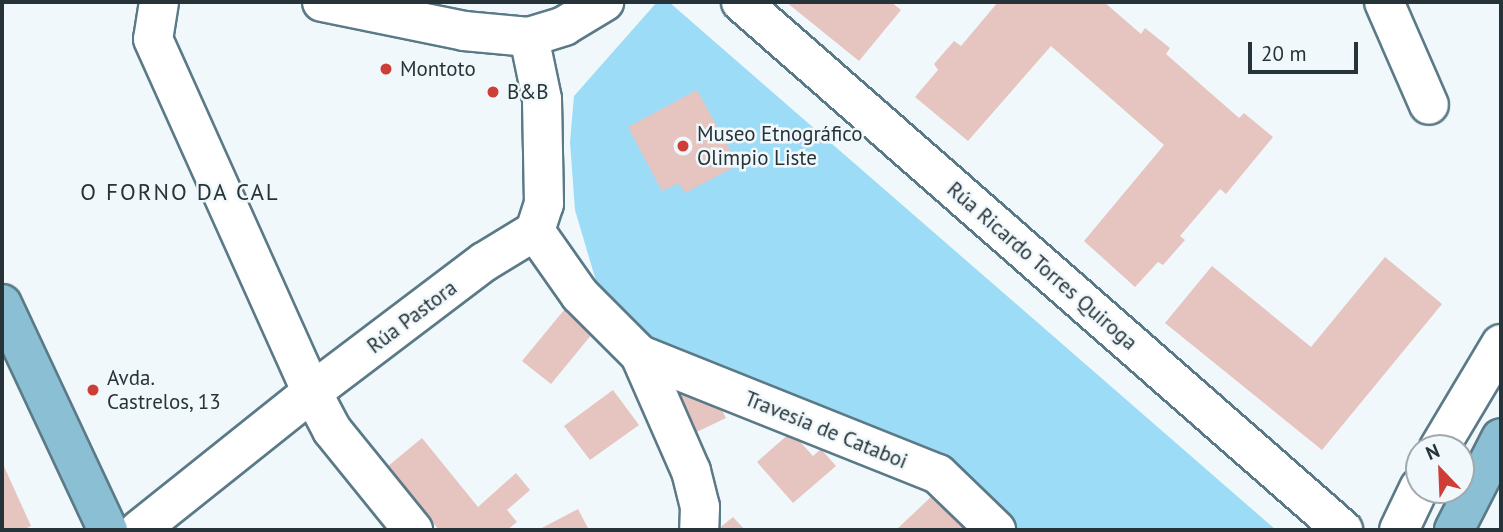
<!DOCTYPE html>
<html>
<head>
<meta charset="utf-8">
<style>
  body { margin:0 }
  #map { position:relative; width:1503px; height:532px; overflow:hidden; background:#f1f8fb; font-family:"PT Sans",sans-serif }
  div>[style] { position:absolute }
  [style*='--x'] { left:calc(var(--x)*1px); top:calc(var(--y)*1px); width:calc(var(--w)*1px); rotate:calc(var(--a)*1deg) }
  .green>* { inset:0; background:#9ddcf7 }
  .building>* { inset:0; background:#e6c4bf }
  .roads { filter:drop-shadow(2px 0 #5b7a87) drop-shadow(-2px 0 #5b7a87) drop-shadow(0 2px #5b7a87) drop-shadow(0 -2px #5b7a87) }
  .street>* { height:38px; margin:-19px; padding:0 19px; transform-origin:19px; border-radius:19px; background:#fff }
  .primary>* { height:38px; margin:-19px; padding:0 19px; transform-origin:19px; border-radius:19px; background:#8bc0d4 }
  .dots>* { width:19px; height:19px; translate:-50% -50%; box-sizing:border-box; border:4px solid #f1f8fb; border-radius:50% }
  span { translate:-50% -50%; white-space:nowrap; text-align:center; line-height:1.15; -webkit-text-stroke:5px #f1f8fb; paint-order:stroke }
  .poi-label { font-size:21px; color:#263338 }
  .left { translate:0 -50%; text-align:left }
  .street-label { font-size:21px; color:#263338 }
  .neighbourhood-label { font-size:23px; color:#263338; letter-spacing:2px }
  .frame { position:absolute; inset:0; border:4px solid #263338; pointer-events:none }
  .north { position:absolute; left:1405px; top:434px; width:70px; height:70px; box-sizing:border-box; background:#f1f8fb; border:2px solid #a0a9ad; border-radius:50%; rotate:337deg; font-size:19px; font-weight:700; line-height:28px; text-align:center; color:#263338 }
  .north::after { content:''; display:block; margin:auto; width:24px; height:32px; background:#cd3f36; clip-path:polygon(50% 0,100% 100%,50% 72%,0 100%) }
  .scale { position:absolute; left:1248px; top:42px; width:110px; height:32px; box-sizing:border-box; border:4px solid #263338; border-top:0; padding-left:9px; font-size:21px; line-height:24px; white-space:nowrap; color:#263338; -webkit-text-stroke:5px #f1f8fb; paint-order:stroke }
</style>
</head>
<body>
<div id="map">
  <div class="green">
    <i style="clip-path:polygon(657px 2px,669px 2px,1276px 530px,1001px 530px,646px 339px,608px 304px,596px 281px,575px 210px,570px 142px,574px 96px)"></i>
  </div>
  <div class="building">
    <i style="clip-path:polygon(786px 2px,891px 2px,901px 10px,859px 61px)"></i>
    <i style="clip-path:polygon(998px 2px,1104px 2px,1141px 34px,1145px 28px,1170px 48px,1166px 54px,1239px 118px,1244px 113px,1273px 137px,1226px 194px,1220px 189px,1180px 236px,1185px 240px,1163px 265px,1158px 262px,1135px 287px,1084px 241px,1164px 145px,1051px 46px,968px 141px,915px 97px,938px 70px,934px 64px,954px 41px,961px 46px)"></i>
    <i style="clip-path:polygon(697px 90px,738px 165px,685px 193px,679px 183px,662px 191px,628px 127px)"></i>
    <i style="clip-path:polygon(1385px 257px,1442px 304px,1322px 450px,1165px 323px,1212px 266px,1311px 347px)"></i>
    <i style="clip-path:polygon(569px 304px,597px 328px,551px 384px,522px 361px)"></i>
    <i style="clip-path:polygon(698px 379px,715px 396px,726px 418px,684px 438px,663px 396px)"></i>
    <i style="clip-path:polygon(613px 390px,639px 425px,590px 460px,564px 426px)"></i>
    <i style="clip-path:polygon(791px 432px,813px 456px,821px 449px,836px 466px,793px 503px,757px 462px)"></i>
    <i style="clip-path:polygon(422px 438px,478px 507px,516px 473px,530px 490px,507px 510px,517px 522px,507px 530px,439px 530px,387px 467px)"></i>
    <i style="clip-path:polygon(2px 462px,31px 526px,23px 530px,2px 530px)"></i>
    <i style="clip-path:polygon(933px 495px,967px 530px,896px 530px)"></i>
    <i style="clip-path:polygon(578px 509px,589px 530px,538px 530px)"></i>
    <i style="clip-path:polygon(733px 517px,745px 530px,717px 530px)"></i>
  </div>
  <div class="roads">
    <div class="street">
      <i style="--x:159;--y:2;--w:37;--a:99"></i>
      <i style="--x:153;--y:39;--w:387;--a:65.8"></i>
      <i style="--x:312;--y:392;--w:43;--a:62.2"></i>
      <i style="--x:332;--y:430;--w:129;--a:51"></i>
      <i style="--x:322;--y:2;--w:145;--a:11.5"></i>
      <i style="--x:464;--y:31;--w:65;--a:5.3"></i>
      <i style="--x:529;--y:37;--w:37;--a:-17"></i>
      <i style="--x:564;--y:26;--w:47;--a:-31"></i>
      <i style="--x:741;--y:2;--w:801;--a:41.25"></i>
      <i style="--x:1384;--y:2;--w:112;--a:66.4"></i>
      <i style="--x:535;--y:231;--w:78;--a:54.9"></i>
      <i style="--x:580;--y:295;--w:85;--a:45"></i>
      <i style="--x:640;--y:355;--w:127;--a:66.3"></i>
      <i style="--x:691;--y:471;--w:37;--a:76"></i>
      <i style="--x:700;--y:507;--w:23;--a:92"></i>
      <i style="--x:640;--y:355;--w:321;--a:21.8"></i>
      <i style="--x:938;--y:474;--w:81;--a:44"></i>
      <i style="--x:1439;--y:448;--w:121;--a:-59.2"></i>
      <i style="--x:139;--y:530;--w:221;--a:-38.6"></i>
      <i style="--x:312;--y:392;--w:216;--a:-37.1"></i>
      <i style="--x:484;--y:262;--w:60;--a:-31.3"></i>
      <i style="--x:535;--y:231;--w:28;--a:-72"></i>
      <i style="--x:544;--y:204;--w:105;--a:-91.1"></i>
      <i style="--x:542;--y:99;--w:63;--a:-101.8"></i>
      <i style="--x:1399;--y:530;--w:47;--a:-64.5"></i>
    </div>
    <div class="primary">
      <i style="--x:2;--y:304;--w:250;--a:64.9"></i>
      <i style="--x:1454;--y:530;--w:103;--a:-62.9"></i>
    </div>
  </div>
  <div class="dots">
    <i style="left:386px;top:69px;background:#cd3f36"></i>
    <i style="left:493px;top:92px;background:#cd3f36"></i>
    <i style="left:683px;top:146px;background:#cd3f36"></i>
    <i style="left:93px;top:390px;background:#cd3f36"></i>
  </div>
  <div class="poi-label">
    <span class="left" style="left:400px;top:69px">Montoto</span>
    <span class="left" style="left:507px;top:92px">B&amp;B</span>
    <span class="left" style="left:697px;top:146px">Museo Etnográfico<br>Olimpio Liste</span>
    <span class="left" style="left:107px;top:390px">Avda.<br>Castrelos, 13</span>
  </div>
  <div class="street-label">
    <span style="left:1042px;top:266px;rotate:41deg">Rúa Ricardo Torres Quiroga</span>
    <span style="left:412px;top:317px;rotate:-37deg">Rúa Pastora</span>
    <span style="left:826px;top:430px;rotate:22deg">Travesia de Cataboi</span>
  </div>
  <div class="neighbourhood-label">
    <span style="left:180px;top:192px">O FORNO DA CAL</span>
  </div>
  <div class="frame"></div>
  <div class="north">N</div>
  <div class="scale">20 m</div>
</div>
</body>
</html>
